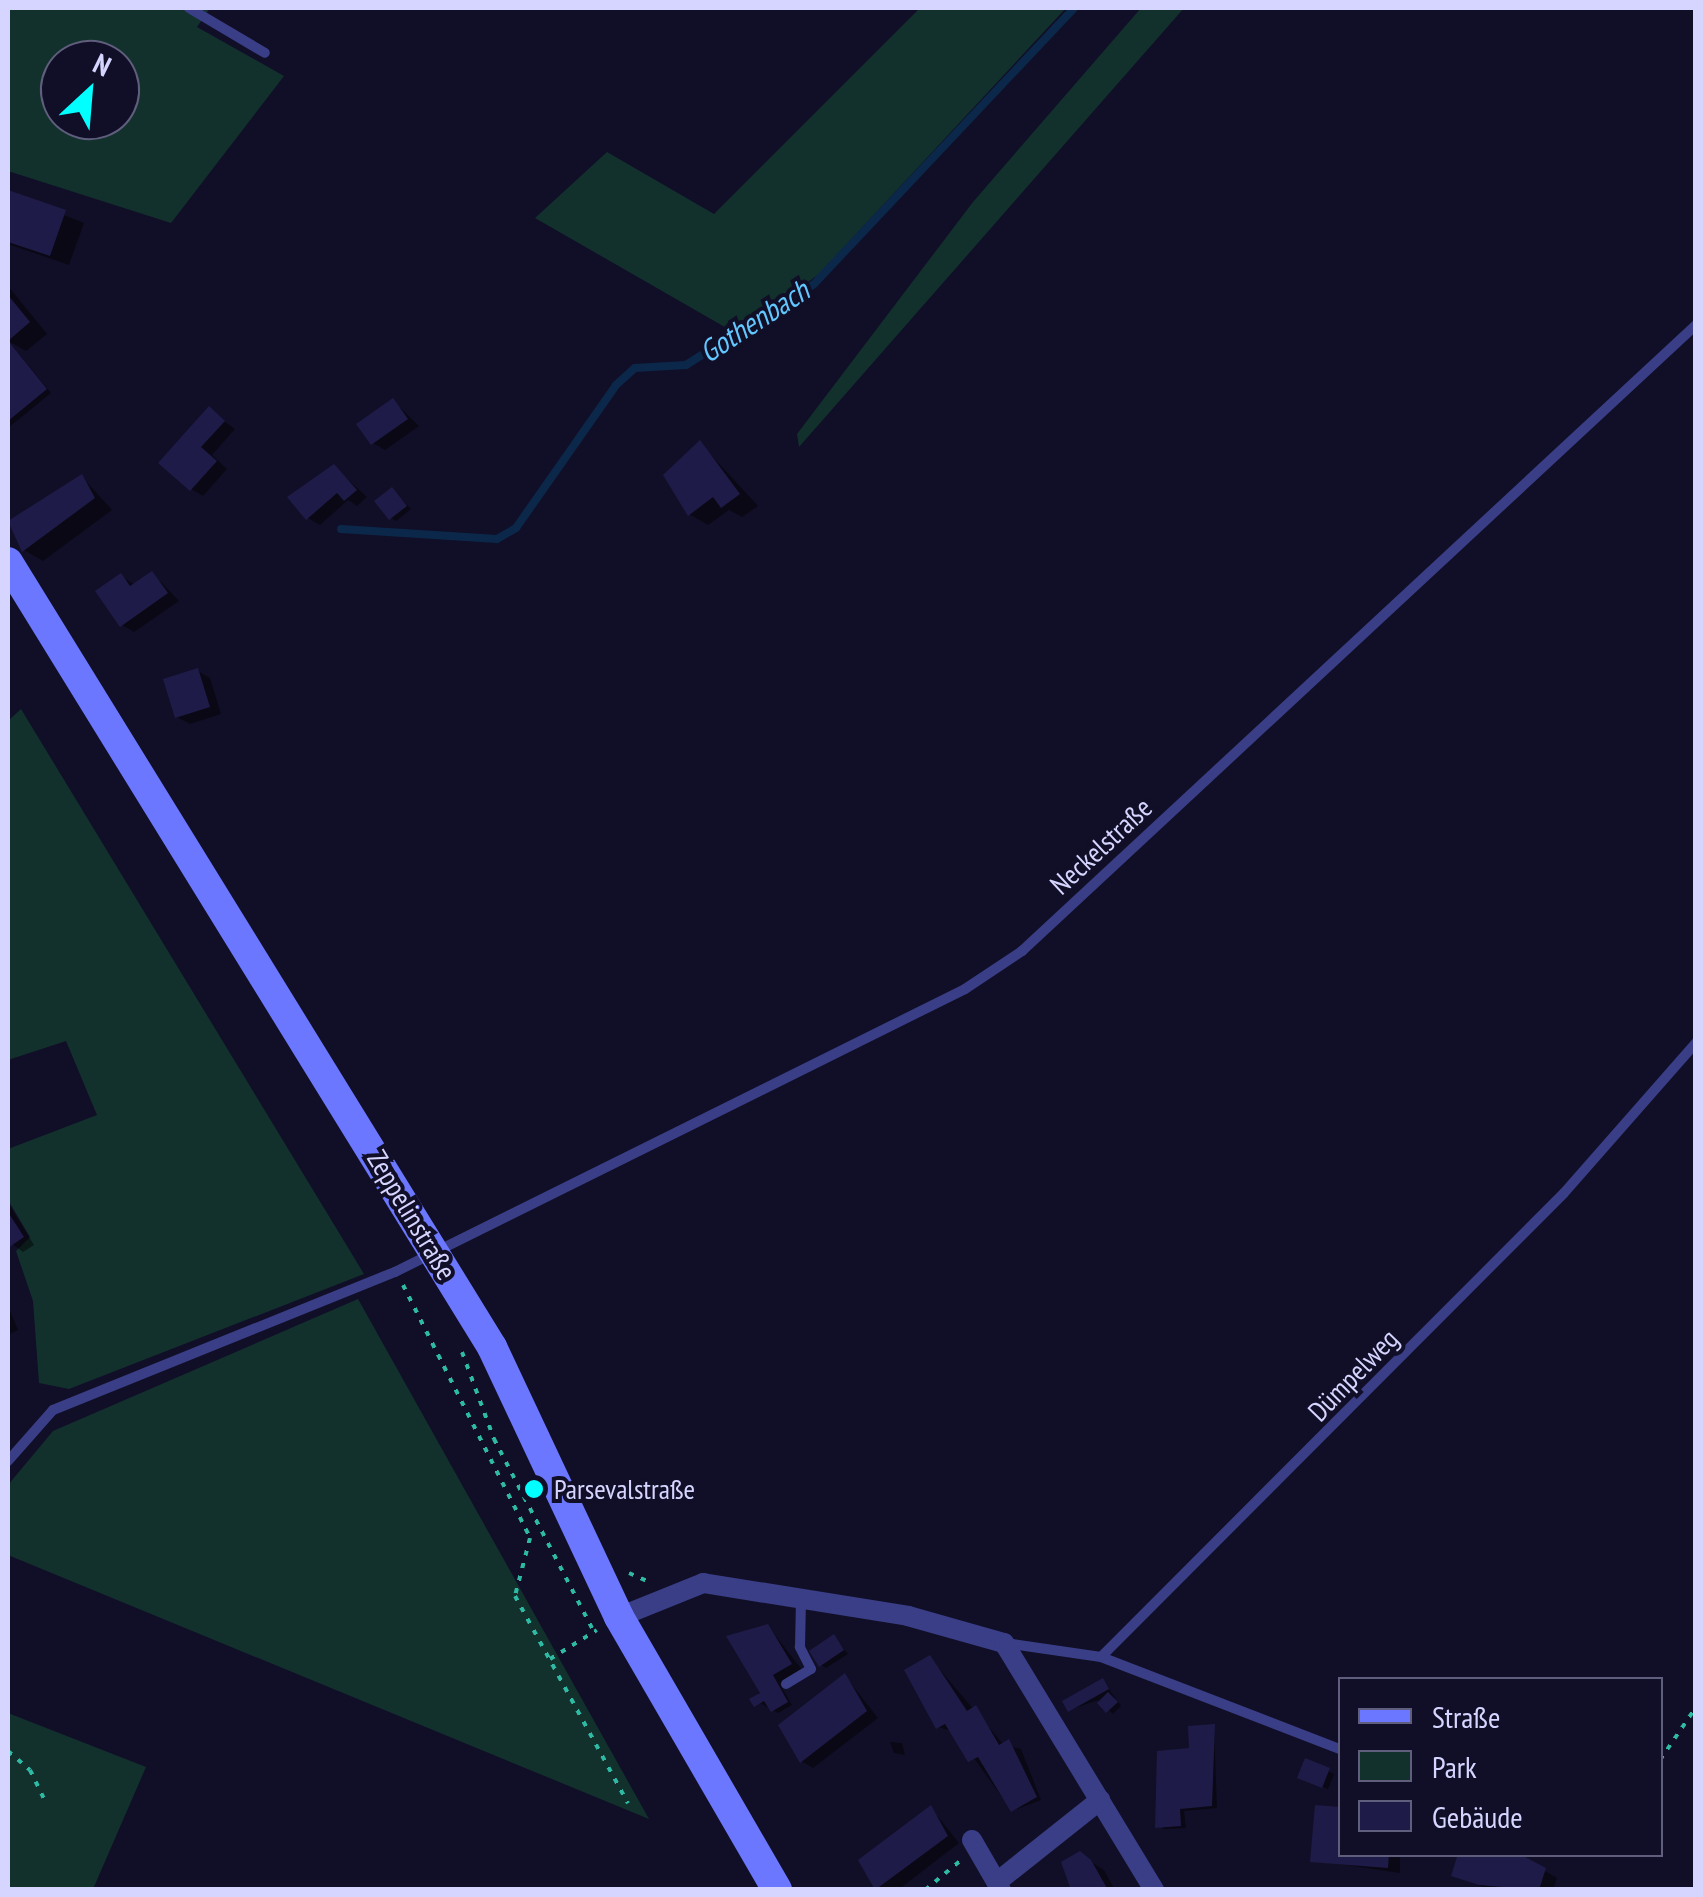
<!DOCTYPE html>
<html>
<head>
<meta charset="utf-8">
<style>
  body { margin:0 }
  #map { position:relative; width:1703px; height:1897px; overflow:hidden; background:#110f27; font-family:"PT Sans Narrow",sans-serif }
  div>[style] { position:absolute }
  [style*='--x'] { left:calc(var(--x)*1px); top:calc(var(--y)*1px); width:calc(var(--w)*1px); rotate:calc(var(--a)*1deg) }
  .green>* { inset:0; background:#12312d }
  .shadow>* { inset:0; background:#0007 }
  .stream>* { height:8px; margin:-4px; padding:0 4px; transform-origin:4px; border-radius:4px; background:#0b284a }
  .building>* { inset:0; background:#1f1b48 }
  .path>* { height:4px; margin-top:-2px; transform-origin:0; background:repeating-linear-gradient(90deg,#2ebaa4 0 5px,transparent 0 13px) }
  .lane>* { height:10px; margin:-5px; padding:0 5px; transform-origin:5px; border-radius:5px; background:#393e87 }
  .street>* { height:20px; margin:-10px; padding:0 10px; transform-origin:10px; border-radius:10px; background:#393e87 }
  .secondary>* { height:30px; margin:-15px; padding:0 15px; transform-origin:15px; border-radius:15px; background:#6c77ff }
  .dots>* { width:28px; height:28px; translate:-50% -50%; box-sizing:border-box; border:5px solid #110f27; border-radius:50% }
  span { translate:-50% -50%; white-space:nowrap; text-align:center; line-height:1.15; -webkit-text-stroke:8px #110f27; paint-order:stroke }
  .street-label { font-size:28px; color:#d6d5ff }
  .poi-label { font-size:28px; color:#d6d5ff }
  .left { translate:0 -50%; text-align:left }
  .water-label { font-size:30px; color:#63c7ff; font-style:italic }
  .frame { position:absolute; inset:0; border:10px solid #d6d5ff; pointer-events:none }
  .legend { position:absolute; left:1338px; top:1677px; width:325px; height:180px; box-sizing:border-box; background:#110f27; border:2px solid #605e7d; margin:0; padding:12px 18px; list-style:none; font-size:30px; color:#d6d5ff }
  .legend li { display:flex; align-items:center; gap:20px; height:50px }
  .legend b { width:50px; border:2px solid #605e7d }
  .north { position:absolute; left:40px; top:40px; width:100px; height:100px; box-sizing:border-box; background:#110f27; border:2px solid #605e7d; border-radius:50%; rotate:26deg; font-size:28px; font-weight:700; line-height:40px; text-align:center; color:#d6d5ff }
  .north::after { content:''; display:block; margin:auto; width:35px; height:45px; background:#01ffff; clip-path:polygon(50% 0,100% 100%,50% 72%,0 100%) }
</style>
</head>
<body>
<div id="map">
  <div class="green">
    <i style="clip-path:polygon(evenodd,8px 8px,210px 8px,197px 27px,284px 76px,171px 223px,8px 171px,8px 8px,60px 60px,120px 60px,120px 120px,60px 120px,60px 60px)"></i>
    <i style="clip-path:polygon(920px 8px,1066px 8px,819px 274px,737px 334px,535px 218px,607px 152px,714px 214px)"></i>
    <i style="clip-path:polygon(1141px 8px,1184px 8px,799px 447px,797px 434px,973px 202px)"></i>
    <i style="clip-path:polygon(21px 709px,364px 1274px,69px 1389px,39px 1383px,33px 1301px,16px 1251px,30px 1237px,8px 1200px,8px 1149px,97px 1115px,66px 1041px,8px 1060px,8px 721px)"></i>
    <i style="clip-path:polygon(358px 1299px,649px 1819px,8px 1555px,8px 1485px,53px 1431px)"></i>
    <i style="clip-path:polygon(8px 1713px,146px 1767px,93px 1889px,8px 1889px)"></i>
  </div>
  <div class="shadow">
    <i style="clip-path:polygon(8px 193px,84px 223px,69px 265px,8px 244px)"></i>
    <i style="clip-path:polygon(8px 286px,47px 334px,26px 351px,8px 341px)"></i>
    <i style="clip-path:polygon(12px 345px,51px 393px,8px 428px,8px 349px)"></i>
    <i style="clip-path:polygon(393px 401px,419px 426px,385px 450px,373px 443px)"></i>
    <i style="clip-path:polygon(209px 410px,235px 429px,212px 455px,227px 469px,203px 496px,191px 489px)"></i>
    <i style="clip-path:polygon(700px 443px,758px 506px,742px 517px,729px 510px,708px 525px,689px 514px)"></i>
    <i style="clip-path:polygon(334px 467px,367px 497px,357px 506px,348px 500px,320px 525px,308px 518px)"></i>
    <i style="clip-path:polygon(82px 477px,112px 510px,43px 561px,24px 550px,10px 522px)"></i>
    <i style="clip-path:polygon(392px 490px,411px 509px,396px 521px,391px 518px)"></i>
    <i style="clip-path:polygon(152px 573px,179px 601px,134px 632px,122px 625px,121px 576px,135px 585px)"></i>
    <i style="clip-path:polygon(198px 671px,210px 678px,221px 714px,190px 724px,177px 717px)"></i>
    <i style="clip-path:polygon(10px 1206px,34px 1245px,23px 1252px,8px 1241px)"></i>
    <i style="clip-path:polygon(8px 1306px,18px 1330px,8px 1335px)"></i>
    <i style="clip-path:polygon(768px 1626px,803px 1671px,780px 1684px,792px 1705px,778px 1713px,753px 1699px,764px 1688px,729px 1637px)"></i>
    <i style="clip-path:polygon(834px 1637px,848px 1654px,826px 1668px,821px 1665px)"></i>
    <i style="clip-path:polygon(930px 1658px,1004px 1745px,1021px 1749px,1041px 1800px,1012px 1811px,955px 1732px,938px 1727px)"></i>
    <i style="clip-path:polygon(845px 1676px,878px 1718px,813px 1768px,801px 1761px)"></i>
    <i style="clip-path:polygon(1103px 1681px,1121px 1706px,1113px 1714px,1098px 1700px,1070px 1710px)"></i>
    <i style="clip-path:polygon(1214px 1726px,1217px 1808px,1184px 1811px,1186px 1828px,1163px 1829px,1192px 1750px)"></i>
    <i style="clip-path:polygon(890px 1742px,902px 1743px,905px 1755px,894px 1753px)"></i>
    <i style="clip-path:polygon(1306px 1761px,1334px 1774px,1328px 1789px,1305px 1780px)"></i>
    <i style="clip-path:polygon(931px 1808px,959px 1843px,898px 1890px,878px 1889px,862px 1861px)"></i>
    <i style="clip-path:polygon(1317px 1808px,1340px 1810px,1340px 1854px,1400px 1854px,1400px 1873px,1312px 1860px)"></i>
    <i style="clip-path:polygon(1091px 1862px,1104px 1870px,1115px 1890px,1074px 1890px)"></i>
    <i style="clip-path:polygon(1545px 1871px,1557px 1878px,1553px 1890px,1490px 1890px,1454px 1875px)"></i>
  </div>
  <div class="stream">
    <i style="--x:341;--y:529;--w:156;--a:3.7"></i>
    <i style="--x:497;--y:539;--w:22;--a:-30"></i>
    <i style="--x:516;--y:528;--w:174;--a:-55"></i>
    <i style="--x:616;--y:385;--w:25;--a:-42"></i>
    <i style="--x:635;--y:368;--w:51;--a:-3.4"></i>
    <i style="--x:686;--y:365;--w:151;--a:-32.3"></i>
    <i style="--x:814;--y:284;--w:379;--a:-46.7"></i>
  </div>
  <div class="building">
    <i style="clip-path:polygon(8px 190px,66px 210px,50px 256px,8px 242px)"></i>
    <i style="clip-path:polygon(8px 295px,30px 322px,8px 341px)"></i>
    <i style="clip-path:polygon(10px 343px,47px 389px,8px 421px,8px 346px)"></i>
    <i style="clip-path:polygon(393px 398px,408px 419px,371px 445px,356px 424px)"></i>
    <i style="clip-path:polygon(209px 406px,225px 421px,201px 447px,217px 461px,190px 491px,158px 463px)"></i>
    <i style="clip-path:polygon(700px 440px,740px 494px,721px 508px,713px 497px,688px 516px,663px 475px)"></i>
    <i style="clip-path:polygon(334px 464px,357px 490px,344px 501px,337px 493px,306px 520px,287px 497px)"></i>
    <i style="clip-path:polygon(82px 474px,95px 498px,22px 552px,8px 521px)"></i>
    <i style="clip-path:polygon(392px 487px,407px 506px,389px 520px,374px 501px)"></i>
    <i style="clip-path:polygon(152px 571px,168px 593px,120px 627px,95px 591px,121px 573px,130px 586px)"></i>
    <i style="clip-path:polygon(198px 668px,210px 707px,175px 718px,163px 679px)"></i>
    <i style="clip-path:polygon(8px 1212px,24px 1237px,8px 1248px)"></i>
    <i style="clip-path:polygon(768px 1624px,792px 1664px,773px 1675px,788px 1702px,771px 1712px,764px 1701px,754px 1707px,749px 1699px,760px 1693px,726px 1636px)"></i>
    <i style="clip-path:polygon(834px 1634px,844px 1650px,819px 1667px,809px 1651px)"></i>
    <i style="clip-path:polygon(930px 1655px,967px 1711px,976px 1705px,999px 1745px,1009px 1739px,1037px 1797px,1011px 1812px,978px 1757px,968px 1762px,945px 1724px,936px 1729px,904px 1670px)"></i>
    <i style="clip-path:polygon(845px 1673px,867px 1711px,800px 1763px,778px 1725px)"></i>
    <i style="clip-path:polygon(1103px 1678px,1109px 1689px,1068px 1712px,1062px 1701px)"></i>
    <i style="clip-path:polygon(1108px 1692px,1118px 1702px,1106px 1713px,1097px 1703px)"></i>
    <i style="clip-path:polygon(1215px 1724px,1212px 1806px,1180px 1809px,1181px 1826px,1155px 1828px,1157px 1751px,1189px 1748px,1188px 1726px)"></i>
    <i style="clip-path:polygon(1305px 1758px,1330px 1768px,1322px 1788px,1297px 1778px)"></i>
    <i style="clip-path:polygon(931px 1805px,948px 1836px,875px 1890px,858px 1860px)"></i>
    <i style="clip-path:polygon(1315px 1805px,1340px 1807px,1340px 1854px,1389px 1854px,1388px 1868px,1310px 1862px)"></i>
    <i style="clip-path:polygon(1080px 1851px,1091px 1860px,1108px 1890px,1071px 1890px,1061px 1862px)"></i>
    <i style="clip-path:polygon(1458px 1854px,1519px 1854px,1546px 1868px,1539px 1890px,1479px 1885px,1451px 1876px)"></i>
  </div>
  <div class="path">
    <i style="--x:403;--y:1285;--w:283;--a:63.3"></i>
    <i style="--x:530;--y:1538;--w:60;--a:104.5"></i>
    <i style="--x:515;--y:1596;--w:236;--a:61.4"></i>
    <i style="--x:462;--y:1352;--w:93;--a:69.8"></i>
    <i style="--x:494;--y:1439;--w:213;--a:62.6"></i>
    <i style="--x:629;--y:1573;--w:20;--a:24"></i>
    <i style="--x:550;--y:1659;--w:55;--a:-31.7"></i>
    <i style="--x:8;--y:1751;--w:29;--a:41"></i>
    <i style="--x:30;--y:1770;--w:37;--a:64"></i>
    <i style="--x:1660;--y:1760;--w:64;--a:-55.8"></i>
    <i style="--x:925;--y:1890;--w:45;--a:-39.6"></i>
  </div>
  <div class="lane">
    <i style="--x:189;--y:8;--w:88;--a:30.6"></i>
    <i style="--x:8;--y:1461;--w:68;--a:-48.6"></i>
    <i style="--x:53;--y:1410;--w:369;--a:-22"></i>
    <i style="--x:395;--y:1272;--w:636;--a:-26.4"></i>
    <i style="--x:965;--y:989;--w:69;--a:-33.7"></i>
    <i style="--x:1022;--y:951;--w:920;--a:-42.89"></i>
    <i style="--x:1005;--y:1643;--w:97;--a:8.3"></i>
    <i style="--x:1101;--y:1657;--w:256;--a:21.1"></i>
    <i style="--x:1101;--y:1657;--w:655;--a:-45.06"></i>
    <i style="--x:1564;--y:1193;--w:200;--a:-48.7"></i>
    <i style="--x:786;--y:1684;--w:29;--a:-31"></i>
    <i style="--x:811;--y:1669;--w:25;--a:-117"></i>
    <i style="--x:800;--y:1647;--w:48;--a:-88.8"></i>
  </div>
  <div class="street">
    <i style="--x:619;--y:1617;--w:91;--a:-22"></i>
    <i style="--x:703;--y:1583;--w:208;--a:9.1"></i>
    <i style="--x:908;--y:1616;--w:100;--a:15.7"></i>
    <i style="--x:1004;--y:1643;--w:289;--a:58.7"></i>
    <i style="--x:972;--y:1840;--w:58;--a:59.9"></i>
    <i style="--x:997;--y:1882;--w:132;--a:-38.5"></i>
  </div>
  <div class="secondary">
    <i style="--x:8;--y:562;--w:922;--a:58.34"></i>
    <i style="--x:492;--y:1347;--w:298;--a:64.8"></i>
    <i style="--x:619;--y:1617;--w:315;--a:59.9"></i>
  </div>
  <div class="dots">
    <i style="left:534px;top:1489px;background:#01ffff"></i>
  </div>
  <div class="street-label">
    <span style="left:1101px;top:846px;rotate:-43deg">Neckelstraße</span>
    <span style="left:412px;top:1215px;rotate:59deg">Zeppelinstraße</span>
    <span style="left:1353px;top:1375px;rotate:-46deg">Dümpelweg</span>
  </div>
  <div class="poi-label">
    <span class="left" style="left:554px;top:1489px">Parsevalstraße</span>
  </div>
  <div class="water-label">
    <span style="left:754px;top:321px;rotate:-33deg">Gothenbach</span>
  </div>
  <div class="frame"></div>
  <ul class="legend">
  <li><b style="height:12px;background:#6c77ff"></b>Straße</li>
  <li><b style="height:28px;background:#12312d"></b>Park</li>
  <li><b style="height:28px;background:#1f1b48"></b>Gebäude</li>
  </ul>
  <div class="north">N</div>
</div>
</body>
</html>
